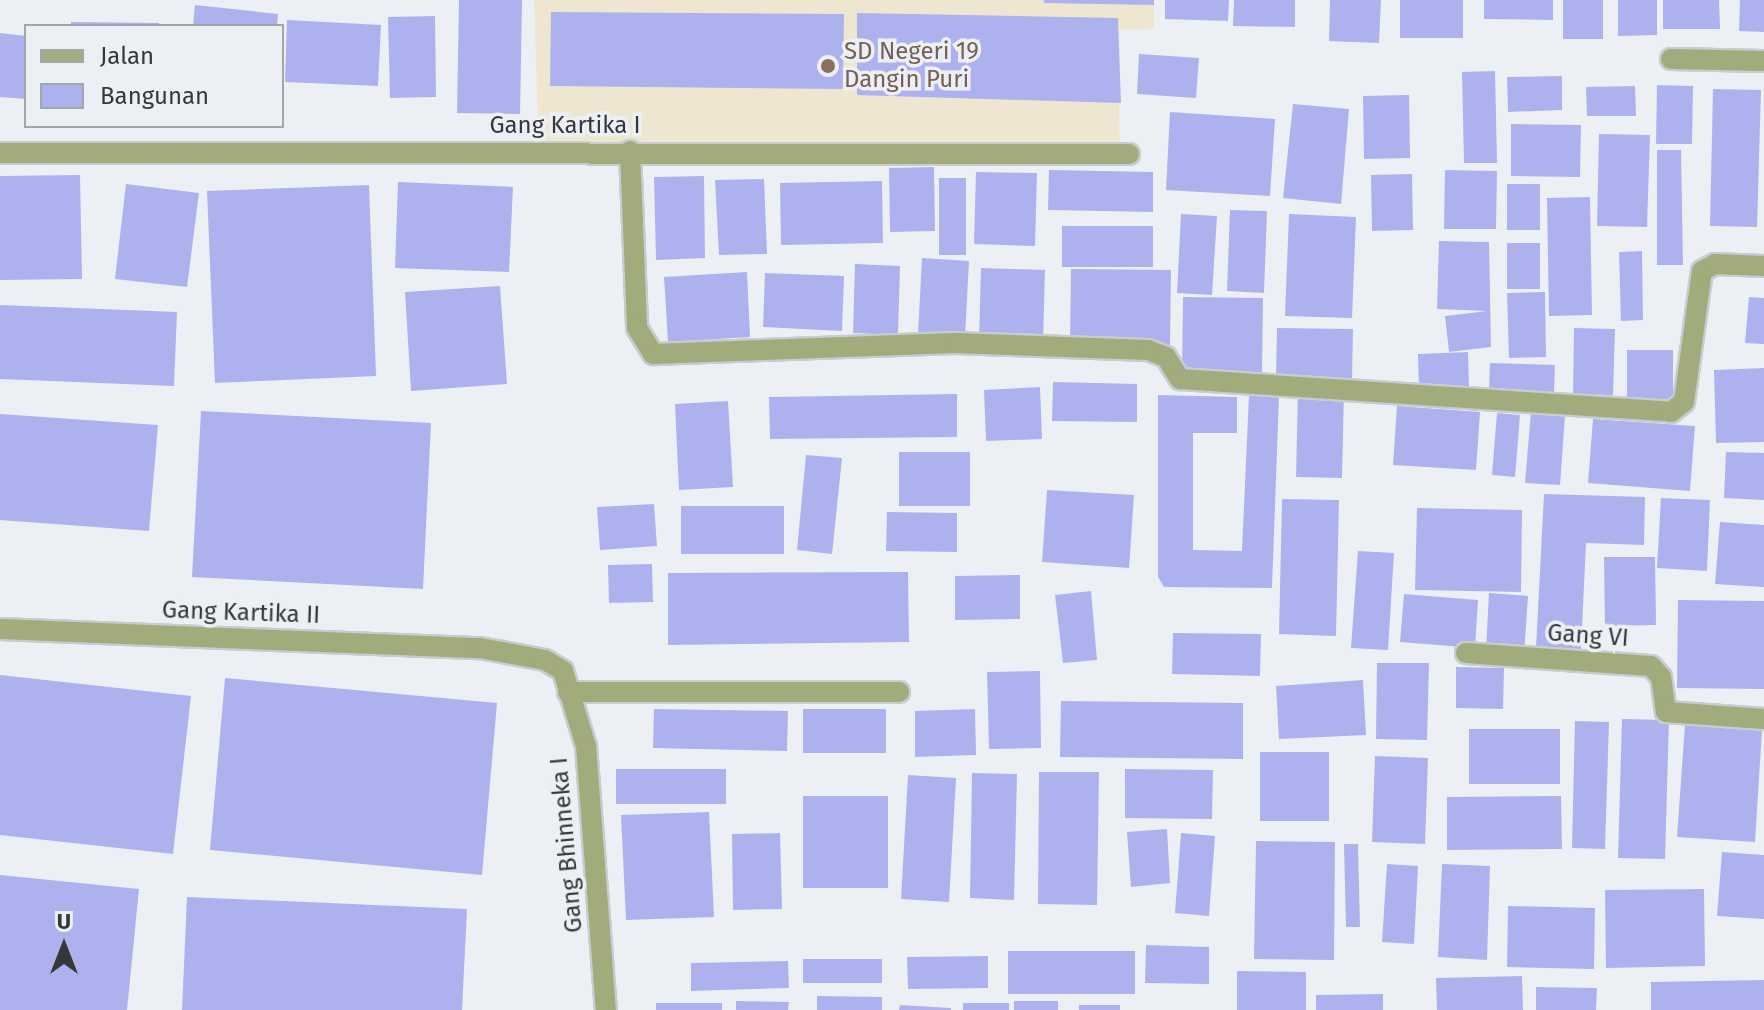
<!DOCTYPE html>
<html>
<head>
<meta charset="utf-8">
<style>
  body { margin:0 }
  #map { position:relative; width:1764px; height:1010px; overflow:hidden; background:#ecf0f5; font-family:"Fira Sans",sans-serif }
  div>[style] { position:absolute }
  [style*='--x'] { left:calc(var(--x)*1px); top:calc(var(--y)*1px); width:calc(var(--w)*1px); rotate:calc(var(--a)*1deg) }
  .education>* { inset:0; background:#eee6d0 }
  .building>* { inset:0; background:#adb2ee }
  .roads { filter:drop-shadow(2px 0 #c8cbcf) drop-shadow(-2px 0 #c8cbcf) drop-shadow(0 2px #c8cbcf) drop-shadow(0 -2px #c8cbcf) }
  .minor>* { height:20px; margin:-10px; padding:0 10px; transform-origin:10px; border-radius:10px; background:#a1ab7c }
  .dots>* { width:22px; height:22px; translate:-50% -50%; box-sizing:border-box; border:4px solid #ecf0f5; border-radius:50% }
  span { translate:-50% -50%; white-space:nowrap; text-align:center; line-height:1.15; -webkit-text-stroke:7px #ecf0f5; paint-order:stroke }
  .education-label { font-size:24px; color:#785e54 }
  .left { translate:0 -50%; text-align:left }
  .street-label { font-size:24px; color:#363739 }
  .legend { position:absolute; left:24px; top:24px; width:260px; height:104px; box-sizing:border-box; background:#ecf0f5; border:2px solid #a3a6aa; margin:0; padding:10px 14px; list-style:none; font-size:24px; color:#363739 }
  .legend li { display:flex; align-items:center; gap:16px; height:40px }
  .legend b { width:40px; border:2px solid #a3a6aa }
  .north { position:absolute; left:24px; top:906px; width:80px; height:80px; -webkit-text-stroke:6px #ecf0f5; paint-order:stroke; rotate:0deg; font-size:22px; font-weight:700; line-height:32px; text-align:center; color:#363739 }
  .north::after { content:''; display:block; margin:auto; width:28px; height:36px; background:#363739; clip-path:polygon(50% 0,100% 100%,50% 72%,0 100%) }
</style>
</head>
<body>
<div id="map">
  <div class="education">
    <i style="clip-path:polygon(534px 0,1154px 0,1154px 29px,1118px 30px,1120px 164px,539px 155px)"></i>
  </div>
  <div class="building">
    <i style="clip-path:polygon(459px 0,522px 0,520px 114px,457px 113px)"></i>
    <i style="clip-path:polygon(1044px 0,1154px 0,1154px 5px,1044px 3px)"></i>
    <i style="clip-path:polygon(1165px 0,1229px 0,1228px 21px,1165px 19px)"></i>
    <i style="clip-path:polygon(1234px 0,1295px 0,1295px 27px,1233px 26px)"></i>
    <i style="clip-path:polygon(1330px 0,1381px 0,1379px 43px,1329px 41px)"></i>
    <i style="clip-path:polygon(1400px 0,1463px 0,1463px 38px,1400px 38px)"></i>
    <i style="clip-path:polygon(1484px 0,1553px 0,1553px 20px,1484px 19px)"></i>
    <i style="clip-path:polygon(1563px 0,1603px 0,1603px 39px,1563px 39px)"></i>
    <i style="clip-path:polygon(1618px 0,1657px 0,1657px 35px,1618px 36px)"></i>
    <i style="clip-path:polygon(1663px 0,1719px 0,1720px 29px,1663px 29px)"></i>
    <i style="clip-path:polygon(1740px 0,1764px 0,1764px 32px,1739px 31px)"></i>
    <i style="clip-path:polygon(195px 5px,278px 14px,277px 26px,193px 26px)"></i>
    <i style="clip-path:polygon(551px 12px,844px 14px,843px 89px,550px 86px)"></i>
    <i style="clip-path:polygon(857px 13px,1118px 18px,1121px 103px,857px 95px)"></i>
    <i style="clip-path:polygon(435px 16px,436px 97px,390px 98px,388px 17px)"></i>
    <i style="clip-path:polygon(287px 20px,381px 25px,378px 86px,285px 82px)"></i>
    <i style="clip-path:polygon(71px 22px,159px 23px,159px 26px,71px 26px)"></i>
    <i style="clip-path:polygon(0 33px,26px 36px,26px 99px,0 97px)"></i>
    <i style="clip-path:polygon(1139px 54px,1199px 58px,1196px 98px,1137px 94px)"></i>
    <i style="clip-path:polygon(1495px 71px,1497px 163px,1464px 163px,1462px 72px)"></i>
    <i style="clip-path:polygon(1562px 76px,1562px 110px,1508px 112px,1507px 77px)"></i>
    <i style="clip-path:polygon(1657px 85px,1693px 86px,1692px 144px,1656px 144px)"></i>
    <i style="clip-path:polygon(1635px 86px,1636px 116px,1587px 116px,1586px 87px)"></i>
    <i style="clip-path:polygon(1713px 89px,1761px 90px,1757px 227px,1710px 226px)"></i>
    <i style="clip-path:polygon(1409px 95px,1410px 158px,1364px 159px,1363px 96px)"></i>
    <i style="clip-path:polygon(1293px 104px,1349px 109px,1341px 204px,1283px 198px)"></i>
    <i style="clip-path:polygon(1170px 112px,1275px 119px,1270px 196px,1166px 190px)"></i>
    <i style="clip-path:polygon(1511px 124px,1581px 125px,1580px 177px,1511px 176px)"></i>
    <i style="clip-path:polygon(1599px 134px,1650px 135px,1647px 227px,1597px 226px)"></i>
    <i style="clip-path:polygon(1657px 150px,1681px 150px,1683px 265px,1657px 265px)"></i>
    <i style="clip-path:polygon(934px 167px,935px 231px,890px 232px,889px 168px)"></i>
    <i style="clip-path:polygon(1049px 170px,1153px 172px,1153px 212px,1048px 210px)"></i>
    <i style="clip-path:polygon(1445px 170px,1497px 171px,1496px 229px,1444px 229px)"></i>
    <i style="clip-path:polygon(976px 172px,1037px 173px,1035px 246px,974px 244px)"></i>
    <i style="clip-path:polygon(1412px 174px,1413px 230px,1372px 231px,1371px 175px)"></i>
    <i style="clip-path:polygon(80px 175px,82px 279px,0 280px,0 176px)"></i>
    <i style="clip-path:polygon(704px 176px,705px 258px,656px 260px,654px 177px)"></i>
    <i style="clip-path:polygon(939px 178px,966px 178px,966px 255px,939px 255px)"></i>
    <i style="clip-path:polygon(764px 179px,767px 254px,719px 255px,715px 180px)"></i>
    <i style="clip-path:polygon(882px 181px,883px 243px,781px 245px,780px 183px)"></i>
    <i style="clip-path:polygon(398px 182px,513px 187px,509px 272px,395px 268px)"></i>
    <i style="clip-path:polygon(126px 184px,199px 193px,187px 287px,115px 279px)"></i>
    <i style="clip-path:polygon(1507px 184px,1540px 184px,1540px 230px,1507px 230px)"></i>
    <i style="clip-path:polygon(369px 185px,376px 376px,215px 383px,207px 191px)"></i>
    <i style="clip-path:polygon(1590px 197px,1592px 315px,1549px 316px,1547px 198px)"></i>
    <i style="clip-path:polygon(1230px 210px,1267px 211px,1264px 293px,1227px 291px)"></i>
    <i style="clip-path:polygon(1181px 214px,1217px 216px,1212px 295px,1177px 293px)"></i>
    <i style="clip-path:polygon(1289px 214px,1356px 217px,1352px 318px,1285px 316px)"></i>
    <i style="clip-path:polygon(1062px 226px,1153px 226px,1153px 267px,1062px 267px)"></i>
    <i style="clip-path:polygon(1439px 241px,1489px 242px,1491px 347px,1449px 352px,1445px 316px,1487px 311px,1437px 309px)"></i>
    <i style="clip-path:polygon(1507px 243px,1540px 243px,1540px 289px,1507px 289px)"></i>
    <i style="clip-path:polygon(1642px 251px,1643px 320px,1621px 321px,1619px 252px)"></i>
    <i style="clip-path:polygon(922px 258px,969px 261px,965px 337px,918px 334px)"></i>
    <i style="clip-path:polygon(855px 264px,900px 266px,898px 335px,853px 333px)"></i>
    <i style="clip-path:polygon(981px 268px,1045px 270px,1043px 342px,979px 340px)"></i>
    <i style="clip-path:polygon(1071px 269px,1171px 270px,1170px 345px,1070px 344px)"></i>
    <i style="clip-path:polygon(747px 272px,750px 337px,668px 342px,664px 277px)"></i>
    <i style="clip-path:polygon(765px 273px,844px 276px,842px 331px,763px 327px)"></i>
    <i style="clip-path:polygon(500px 286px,507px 384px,411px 391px,405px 292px)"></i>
    <i style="clip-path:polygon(1545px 292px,1546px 357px,1509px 358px,1507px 293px)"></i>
    <i style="clip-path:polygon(1183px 297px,1263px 298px,1262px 375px,1182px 375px)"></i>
    <i style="clip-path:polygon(1749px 297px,1764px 298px,1764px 344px,1745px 343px)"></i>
    <i style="clip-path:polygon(0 305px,177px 312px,174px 386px,0 379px)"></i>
    <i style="clip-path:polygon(1277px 328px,1353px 329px,1352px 379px,1276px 378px)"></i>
    <i style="clip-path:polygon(1574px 328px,1615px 329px,1613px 395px,1573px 394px)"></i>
    <i style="clip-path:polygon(1627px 350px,1673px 350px,1673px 405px,1627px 405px)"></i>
    <i style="clip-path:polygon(1468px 352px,1469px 386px,1419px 388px,1418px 354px)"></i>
    <i style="clip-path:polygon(1490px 363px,1555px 365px,1554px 393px,1489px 391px)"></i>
    <i style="clip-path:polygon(1764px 368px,1764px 442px,1716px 443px,1714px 370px)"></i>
    <i style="clip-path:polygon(1053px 382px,1137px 384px,1137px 422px,1052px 421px)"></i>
    <i style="clip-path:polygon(1040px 387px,1042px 439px,986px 441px,984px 390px)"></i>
    <i style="clip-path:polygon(1298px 391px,1344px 391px,1342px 478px,1296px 477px)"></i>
    <i style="clip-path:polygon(957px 394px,957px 437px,770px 439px,769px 397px)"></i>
    <i style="clip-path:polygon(1158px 395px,1237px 397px,1237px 433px,1193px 433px,1193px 550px,1242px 551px,1249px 395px,1279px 396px,1272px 588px,1164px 587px,1158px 577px)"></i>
    <i style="clip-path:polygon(728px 401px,733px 487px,679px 490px,675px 404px)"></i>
    <i style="clip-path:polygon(1397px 406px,1480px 412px,1476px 470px,1393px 465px)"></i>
    <i style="clip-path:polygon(201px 411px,431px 423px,423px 589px,192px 577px)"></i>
    <i style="clip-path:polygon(1531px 412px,1565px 415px,1560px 485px,1525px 483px)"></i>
    <i style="clip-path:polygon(1497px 413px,1520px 415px,1515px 477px,1492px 475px)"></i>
    <i style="clip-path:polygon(0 414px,158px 425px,149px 531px,0 520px)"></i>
    <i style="clip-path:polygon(1593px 419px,1695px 426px,1690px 491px,1588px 483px)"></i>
    <i style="clip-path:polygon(899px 452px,970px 452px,970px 506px,899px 506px)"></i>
    <i style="clip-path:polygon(1726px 452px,1764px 453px,1764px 500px,1724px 498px)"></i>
    <i style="clip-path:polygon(806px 455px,842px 458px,832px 554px,797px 550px)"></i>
    <i style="clip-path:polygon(1047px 490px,1134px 495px,1129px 568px,1042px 562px)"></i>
    <i style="clip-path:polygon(1544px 494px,1645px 497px,1644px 545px,1586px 543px,1581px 649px,1536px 648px)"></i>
    <i style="clip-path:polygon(1661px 498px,1710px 500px,1707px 571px,1657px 568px)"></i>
    <i style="clip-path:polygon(1282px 499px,1339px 500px,1336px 636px,1279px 634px)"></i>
    <i style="clip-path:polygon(654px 504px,657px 546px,600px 550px,597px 507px)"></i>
    <i style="clip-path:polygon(681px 506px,784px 506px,784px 554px,681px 554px)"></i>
    <i style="clip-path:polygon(1417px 508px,1522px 510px,1521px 592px,1415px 590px)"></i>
    <i style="clip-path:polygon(887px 512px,957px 513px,957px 552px,886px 551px)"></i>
    <i style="clip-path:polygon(1720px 522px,1764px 525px,1764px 587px,1715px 584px)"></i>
    <i style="clip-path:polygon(1358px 551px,1394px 553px,1388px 650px,1351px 648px)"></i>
    <i style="clip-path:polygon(1604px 557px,1655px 557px,1656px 625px,1605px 626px)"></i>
    <i style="clip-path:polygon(652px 564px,653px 602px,609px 603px,608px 565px)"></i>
    <i style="clip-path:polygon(908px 572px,909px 642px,668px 645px,668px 573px)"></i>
    <i style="clip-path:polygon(1020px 575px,1020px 619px,955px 620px,955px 576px)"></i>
    <i style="clip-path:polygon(1091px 591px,1097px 660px,1063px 663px,1055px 595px)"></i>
    <i style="clip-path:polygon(1489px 593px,1528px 596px,1524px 654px,1486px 651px)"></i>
    <i style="clip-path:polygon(1404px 594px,1478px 600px,1475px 648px,1400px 642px)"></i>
    <i style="clip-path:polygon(1678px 600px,1764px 601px,1764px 689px,1677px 688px)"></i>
    <i style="clip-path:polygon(1173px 633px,1261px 634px,1260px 676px,1172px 674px)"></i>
    <i style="clip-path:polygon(1377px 663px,1429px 663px,1427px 740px,1376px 739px)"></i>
    <i style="clip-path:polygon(1456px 667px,1504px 668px,1503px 709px,1456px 708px)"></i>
    <i style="clip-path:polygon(1040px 671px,1041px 748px,989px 749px,987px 672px)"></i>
    <i style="clip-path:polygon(0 675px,191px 696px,173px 854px,0 835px)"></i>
    <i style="clip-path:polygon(225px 678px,497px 703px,482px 875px,210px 850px)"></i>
    <i style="clip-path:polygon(1363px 680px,1366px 735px,1279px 739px,1276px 686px)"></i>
    <i style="clip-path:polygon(1061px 701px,1243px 703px,1243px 759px,1060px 757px)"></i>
    <i style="clip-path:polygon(654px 709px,788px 711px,787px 751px,653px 748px)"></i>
    <i style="clip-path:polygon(803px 709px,886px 709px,886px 753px,803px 753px)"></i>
    <i style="clip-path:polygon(975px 709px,976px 755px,915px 757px,915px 711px)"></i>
    <i style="clip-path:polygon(1622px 719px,1669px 720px,1665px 859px,1618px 858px)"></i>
    <i style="clip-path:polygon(1575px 721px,1609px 722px,1605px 849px,1572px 848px)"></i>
    <i style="clip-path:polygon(1685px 725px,1762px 730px,1755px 842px,1677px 837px)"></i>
    <i style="clip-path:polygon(1469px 729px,1560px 729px,1560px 784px,1469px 784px)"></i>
    <i style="clip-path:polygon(1260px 752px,1329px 752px,1329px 821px,1260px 821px)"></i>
    <i style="clip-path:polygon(1375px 756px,1428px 758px,1425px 844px,1372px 842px)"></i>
    <i style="clip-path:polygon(616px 769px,726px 769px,726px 804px,616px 804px)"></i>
    <i style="clip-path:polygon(1125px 769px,1213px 770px,1212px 819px,1125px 818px)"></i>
    <i style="clip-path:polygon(1039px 772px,1099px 772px,1097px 905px,1038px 904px)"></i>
    <i style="clip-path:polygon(972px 773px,1017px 774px,1014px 900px,970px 898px)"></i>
    <i style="clip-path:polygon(908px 775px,956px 778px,949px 902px,901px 899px)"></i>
    <i style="clip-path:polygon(803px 796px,888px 796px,888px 888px,803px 888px)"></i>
    <i style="clip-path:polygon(1561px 796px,1562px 849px,1447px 850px,1447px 797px)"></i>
    <i style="clip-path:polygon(709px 812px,714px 917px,626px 920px,621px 815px)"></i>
    <i style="clip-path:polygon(1167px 829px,1170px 883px,1131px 887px,1127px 832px)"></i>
    <i style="clip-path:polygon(780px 833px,782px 909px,733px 910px,732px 834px)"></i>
    <i style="clip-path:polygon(1181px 833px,1215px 836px,1209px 916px,1175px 913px)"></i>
    <i style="clip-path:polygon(1256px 841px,1335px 842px,1334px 960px,1254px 959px)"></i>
    <i style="clip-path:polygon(1344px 844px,1358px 844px,1360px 927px,1346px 927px)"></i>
    <i style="clip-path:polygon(1722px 852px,1764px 855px,1764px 919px,1717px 916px)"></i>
    <i style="clip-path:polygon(1387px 864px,1418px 866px,1414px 944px,1382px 942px)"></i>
    <i style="clip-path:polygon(1442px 864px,1490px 866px,1487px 960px,1438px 957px)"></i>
    <i style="clip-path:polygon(0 875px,139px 889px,127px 1010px,0 1010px)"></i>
    <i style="clip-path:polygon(1704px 889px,1705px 966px,1606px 968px,1605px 890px)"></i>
    <i style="clip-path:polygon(187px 897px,467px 909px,462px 1010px,182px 1010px)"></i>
    <i style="clip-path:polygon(1508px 906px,1595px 908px,1594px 969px,1507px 967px)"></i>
    <i style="clip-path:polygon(1146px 945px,1209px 947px,1209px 984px,1145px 983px)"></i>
    <i style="clip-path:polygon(1008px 951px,1135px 951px,1135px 994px,1008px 994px)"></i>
    <i style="clip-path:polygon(988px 956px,988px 988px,908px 989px,907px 957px)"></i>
    <i style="clip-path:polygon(803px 959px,882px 959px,882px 983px,803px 983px)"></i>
    <i style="clip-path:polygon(788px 961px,789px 988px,691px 991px,691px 963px)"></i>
    <i style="clip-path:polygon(1237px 971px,1306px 972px,1306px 1010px,1237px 1010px)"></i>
    <i style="clip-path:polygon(1522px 976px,1523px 1010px,1437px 1010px,1436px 978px)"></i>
    <i style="clip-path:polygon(1764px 980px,1764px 1010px,1651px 1010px,1651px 982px)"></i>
    <i style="clip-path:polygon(1536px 987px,1597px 988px,1596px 1010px,1536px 1010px)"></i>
    <i style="clip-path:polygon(1383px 994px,1383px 1010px,1316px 1010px,1316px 995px)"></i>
    <i style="clip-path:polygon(817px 996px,882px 997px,882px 1010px,817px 1010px)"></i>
    <i style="clip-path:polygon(736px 1001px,789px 1002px,788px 1010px,736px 1010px)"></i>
    <i style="clip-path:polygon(1014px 1001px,1058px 1001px,1058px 1010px,1014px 1010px)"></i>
    <i style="clip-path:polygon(656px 1003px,722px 1003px,722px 1010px,656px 1010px)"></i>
    <i style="clip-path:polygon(963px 1003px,1009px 1003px,1009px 1010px,963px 1010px)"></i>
    <i style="clip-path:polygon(900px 1005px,951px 1008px,951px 1010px,899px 1010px)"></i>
    <i style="clip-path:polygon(1079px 1005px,1120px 1005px,1120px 1010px,1079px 1010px)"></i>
  </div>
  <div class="roads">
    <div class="minor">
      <i style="--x:1671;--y:59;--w:93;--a:1.2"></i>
      <i style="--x:630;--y:151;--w:177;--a:87.7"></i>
      <i style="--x:637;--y:328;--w:31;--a:58"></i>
      <i style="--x:653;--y:354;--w:302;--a:-2.1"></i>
      <i style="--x:955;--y:343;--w:193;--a:2.1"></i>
      <i style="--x:1148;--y:350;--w:19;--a:21"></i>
      <i style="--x:1166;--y:357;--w:26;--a:58"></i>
      <i style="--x:1180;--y:379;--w:492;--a:3.8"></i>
      <i style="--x:1671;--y:412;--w:16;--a:-38"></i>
      <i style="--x:1684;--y:402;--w:132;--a:-82.2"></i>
      <i style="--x:1702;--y:271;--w:15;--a:-28"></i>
      <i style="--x:1715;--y:264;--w:49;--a:2.3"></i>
      <i style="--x:0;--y:153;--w:1129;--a:0.05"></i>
      <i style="--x:0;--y:629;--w:480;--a:2.3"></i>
      <i style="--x:480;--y:648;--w:66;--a:10.5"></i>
      <i style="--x:545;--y:660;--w:21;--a:31"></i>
      <i style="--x:563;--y:671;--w:78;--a:73"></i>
      <i style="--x:586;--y:746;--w:265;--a:85.7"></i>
      <i style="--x:1466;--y:653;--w:185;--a:4"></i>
      <i style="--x:1651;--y:666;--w:15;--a:48"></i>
      <i style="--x:1661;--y:677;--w:35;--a:82"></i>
      <i style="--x:1666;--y:712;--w:98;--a:4.1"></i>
      <i style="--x:568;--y:692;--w:331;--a:0"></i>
    </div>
  </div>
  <div class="dots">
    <i style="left:828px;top:66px;background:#8d6e63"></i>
  </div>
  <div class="education-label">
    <span class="left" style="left:844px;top:66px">SD Negeri 19<br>Dangin Puri</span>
  </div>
  <div class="street-label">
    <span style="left:565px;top:126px">Gang Kartika I</span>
    <span style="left:241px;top:613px;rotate:2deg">Gang Kartika II</span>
    <span style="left:1588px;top:636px;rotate:4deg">Gang VI</span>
    <span style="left:567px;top:845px;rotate:-95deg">Gang Bhinneka I</span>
  </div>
  <ul class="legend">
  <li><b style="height:10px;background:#a1ab7c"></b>Jalan</li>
  <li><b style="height:22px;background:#adb2ee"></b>Bangunan</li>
  </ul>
  <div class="north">U</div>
</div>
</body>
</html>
